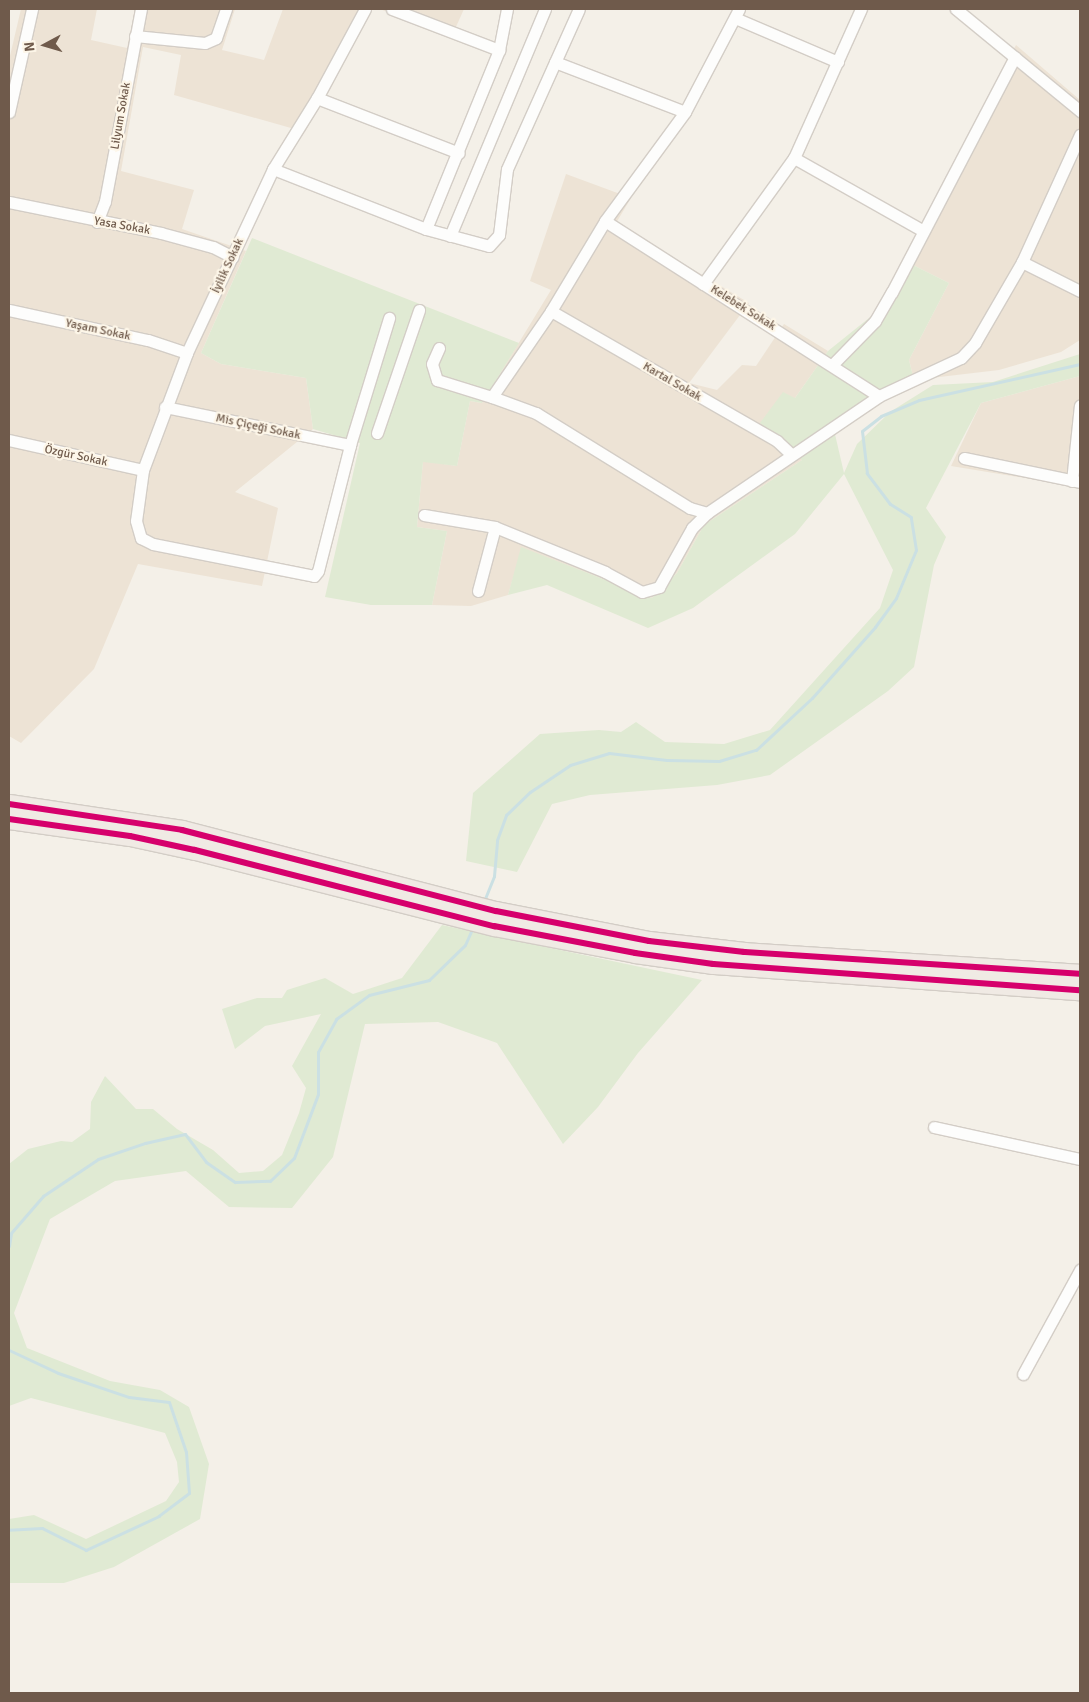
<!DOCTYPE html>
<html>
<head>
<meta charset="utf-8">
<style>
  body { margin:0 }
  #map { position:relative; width:1089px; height:1702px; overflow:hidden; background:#f4f0e8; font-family:Signika,sans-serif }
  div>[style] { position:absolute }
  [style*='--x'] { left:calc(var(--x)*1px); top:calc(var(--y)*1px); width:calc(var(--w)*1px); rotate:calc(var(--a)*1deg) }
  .residential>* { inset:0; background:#ede3d5 }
  .green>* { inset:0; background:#e0ead3 }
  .stream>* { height:3px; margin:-1.5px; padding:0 1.5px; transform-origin:1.5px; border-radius:1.5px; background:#cbe0e3 }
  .roads { filter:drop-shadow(1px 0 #d3cdc6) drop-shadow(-1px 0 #d3cdc6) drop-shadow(0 1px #d3cdc6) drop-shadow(0 -1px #d3cdc6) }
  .minor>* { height:11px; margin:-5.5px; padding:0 5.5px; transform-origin:5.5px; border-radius:5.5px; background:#fdfdfc }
  .trunk>* { height:19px; margin:-9.5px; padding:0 9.5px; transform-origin:9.5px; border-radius:9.5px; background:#f0eae4 }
  .cycleway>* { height:6px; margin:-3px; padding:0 3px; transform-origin:3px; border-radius:3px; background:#d6006c }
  span { translate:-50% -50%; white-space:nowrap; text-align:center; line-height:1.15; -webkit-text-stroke:4.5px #fdf6e8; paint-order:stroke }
  .street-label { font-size:12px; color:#6f5a4b }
  .frame { position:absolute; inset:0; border:10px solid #6f5a4b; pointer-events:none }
  .north { position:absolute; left:20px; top:20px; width:50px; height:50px; -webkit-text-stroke:4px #fdf6e8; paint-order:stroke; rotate:264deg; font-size:14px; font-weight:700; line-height:20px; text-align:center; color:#6f5a4b }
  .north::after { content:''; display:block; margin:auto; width:18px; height:22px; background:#6f5a4b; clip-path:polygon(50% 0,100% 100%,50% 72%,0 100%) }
</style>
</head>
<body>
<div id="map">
  <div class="residential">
    <i style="clip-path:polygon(21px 9px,97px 9px,91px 40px,127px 48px,135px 9px,235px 9px,222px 50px,264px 60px,283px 9px,372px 9px,305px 132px,174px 95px,181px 55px,143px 47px,121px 171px,194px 190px,182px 229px,246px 251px,201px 353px,221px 364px,306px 378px,313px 429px,235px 492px,278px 508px,262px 586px,138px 564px,94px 669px,21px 743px,9px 736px,9px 60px)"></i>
    <i style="clip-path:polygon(380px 9px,464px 9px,451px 38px)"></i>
    <i style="clip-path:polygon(1016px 45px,1080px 100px,1080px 340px,1061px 352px,999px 370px,914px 380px,909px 360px,949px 283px,903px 260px)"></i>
    <i style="clip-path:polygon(566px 174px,631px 198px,616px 223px,749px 303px,689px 383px,717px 390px,742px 365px,756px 366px,784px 324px,828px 351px,795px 398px,802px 460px,704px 525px,677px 573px,652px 598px,522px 548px,508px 595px,471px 606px,432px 605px,447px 531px,417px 527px,423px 461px,457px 466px,470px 401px,482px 403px,551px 290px,530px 281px)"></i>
    <i style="clip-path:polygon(1080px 376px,1080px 487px,951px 466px,981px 403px)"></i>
  </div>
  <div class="green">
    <i style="clip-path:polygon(252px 238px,519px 343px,482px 403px,470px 401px,457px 466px,423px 462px,417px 527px,447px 531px,432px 605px,371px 605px,325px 597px,360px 443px,313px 429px,306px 378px,221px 364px,201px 353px)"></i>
    <i style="clip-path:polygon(903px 260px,949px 283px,909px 360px,914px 380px,834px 430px,844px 473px,857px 444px,890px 412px,933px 385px,993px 382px,1080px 354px,1080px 376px,981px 403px,926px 508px,946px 537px,934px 565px,914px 667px,888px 691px,770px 775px,717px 785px,590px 795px,552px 804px,517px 872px,466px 861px,473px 793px,540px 734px,599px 730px,621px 732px,636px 722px,665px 742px,724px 744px,770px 730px,880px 608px,893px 570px,844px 474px,795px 534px,693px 608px,648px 628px,547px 585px,508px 595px,521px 547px,652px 598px,677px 573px,704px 525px,802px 460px,760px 423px,783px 392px,795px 398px,828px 351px,874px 314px)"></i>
    <i style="clip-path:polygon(442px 925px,702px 980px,638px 1053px,598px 1107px,563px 1144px,497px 1043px,438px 1022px,365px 1024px,333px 1157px,292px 1208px,229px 1207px,186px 1171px,115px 1181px,50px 1219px,14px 1313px,27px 1348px,110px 1381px,160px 1390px,189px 1407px,209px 1464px,200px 1519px,114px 1567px,64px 1583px,9px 1583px,9px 1519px,34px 1515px,86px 1539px,166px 1501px,179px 1482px,177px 1462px,165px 1433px,31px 1398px,9px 1406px,9px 1164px,28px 1149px,61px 1141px,72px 1142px,90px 1129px,91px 1102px,105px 1076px,136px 1109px,153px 1109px,177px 1129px,213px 1150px,239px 1173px,263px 1171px,282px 1155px,299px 1113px,306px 1088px,292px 1066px,321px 1014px,265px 1026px,235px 1049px,222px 1009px,257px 998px,282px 998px,287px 990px,325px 978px,353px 994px,402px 978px)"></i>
  </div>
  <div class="stream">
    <i style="--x:484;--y:901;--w:27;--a:-68"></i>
    <i style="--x:494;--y:876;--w:36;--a:-85"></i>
    <i style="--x:497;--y:840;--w:27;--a:-70"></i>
    <i style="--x:506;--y:815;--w:33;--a:-44"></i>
    <i style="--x:530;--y:792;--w:48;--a:-34"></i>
    <i style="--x:570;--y:765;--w:41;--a:-17.1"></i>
    <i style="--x:609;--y:753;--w:58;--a:6.9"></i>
    <i style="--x:667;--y:760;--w:52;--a:1.1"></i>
    <i style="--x:719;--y:761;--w:39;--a:-17"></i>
    <i style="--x:756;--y:750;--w:76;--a:-42.9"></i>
    <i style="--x:812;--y:698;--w:95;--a:-48.4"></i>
    <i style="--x:875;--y:627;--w:36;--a:-54"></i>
    <i style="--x:896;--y:598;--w:52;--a:-67.4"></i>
    <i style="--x:916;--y:550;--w:33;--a:-99"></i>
    <i style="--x:911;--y:517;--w:25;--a:-148"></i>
    <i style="--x:890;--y:504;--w:39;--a:-127"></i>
    <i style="--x:867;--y:473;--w:42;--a:-96.8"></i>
    <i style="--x:862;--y:431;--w:24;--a:-38"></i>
    <i style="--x:881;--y:416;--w:41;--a:-22.8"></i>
    <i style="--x:919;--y:400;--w:165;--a:-12.6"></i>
    <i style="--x:9;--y:1246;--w:13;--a:-81"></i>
    <i style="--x:11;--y:1233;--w:49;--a:-49.1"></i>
    <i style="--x:43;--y:1196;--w:66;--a:-33.9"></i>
    <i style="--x:98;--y:1159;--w:50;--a:-18.8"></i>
    <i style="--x:145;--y:1143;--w:41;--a:-12.7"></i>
    <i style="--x:185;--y:1134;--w:35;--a:53"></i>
    <i style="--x:206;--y:1162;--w:35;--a:35"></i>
    <i style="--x:235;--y:1182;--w:35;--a:-2"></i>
    <i style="--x:270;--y:1181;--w:33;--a:-44"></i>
    <i style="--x:294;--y:1158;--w:68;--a:-69.4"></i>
    <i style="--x:318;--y:1094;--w:42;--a:-90"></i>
    <i style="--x:318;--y:1052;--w:38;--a:-61"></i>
    <i style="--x:336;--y:1019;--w:41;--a:-36"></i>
    <i style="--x:369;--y:995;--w:62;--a:-14"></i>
    <i style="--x:429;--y:980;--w:50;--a:-44.2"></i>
    <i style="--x:465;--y:945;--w:20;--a:-66"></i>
    <i style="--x:9;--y:1350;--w:54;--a:25.1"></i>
    <i style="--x:58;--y:1373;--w:75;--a:18.7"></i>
    <i style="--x:129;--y:1397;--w:40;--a:7.1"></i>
    <i style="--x:169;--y:1402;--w:53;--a:71.2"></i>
    <i style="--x:186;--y:1452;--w:41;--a:85.8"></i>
    <i style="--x:189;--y:1493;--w:38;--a:143"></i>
    <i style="--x:159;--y:1516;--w:81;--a:155"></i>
    <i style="--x:86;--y:1550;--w:49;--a:-153.4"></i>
    <i style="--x:42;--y:1528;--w:33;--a:177"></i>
  </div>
  <div class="roads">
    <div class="minor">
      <i style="--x:365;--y:9;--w:101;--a:118.3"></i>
      <i style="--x:317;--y:98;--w:84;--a:121.8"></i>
      <i style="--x:273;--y:169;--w:203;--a:115.1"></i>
      <i style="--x:187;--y:353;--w:125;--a:110.6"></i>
      <i style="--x:143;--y:470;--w:51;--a:97.8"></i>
      <i style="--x:136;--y:521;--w:18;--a:74"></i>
      <i style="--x:141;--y:538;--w:13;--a:27"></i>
      <i style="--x:153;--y:544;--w:164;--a:11.2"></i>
      <i style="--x:314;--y:576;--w:6;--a:-51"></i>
      <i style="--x:318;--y:571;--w:130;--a:-75.7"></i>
      <i style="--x:350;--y:445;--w:133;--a:-72.9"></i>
      <i style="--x:392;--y:9;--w:115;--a:21"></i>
      <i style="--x:739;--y:9;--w:116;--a:117.7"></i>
      <i style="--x:685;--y:112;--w:135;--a:126.3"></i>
      <i style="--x:605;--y:221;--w:105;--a:121"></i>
      <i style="--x:551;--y:311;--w:104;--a:124.5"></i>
      <i style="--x:492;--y:397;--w:47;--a:20"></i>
      <i style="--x:536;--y:413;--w:181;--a:31.7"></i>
      <i style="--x:690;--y:508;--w:18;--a:16"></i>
      <i style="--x:707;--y:513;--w:208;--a:-34.2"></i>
      <i style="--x:879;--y:396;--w:90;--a:-24.9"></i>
      <i style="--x:961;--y:358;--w:21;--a:-47"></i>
      <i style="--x:975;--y:343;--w:94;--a:-59.9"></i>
      <i style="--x:1022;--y:262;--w:140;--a:-65.5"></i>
      <i style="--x:956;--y:9;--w:161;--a:39.4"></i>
      <i style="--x:735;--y:18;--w:112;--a:23.1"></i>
      <i style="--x:135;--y:36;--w:70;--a:5.7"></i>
      <i style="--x:205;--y:43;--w:12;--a:-24"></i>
      <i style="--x:216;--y:38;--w:31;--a:-71"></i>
      <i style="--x:555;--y:62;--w:139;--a:21"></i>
      <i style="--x:317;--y:98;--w:152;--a:21.2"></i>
      <i style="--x:9;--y:112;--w:106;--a:-77.4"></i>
      <i style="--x:794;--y:158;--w:147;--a:29.4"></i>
      <i style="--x:273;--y:169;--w:164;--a:21.4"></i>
      <i style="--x:426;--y:229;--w:65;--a:15.1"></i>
      <i style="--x:489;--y:246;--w:15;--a:-48"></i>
      <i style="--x:499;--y:235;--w:66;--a:-83.1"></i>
      <i style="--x:507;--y:169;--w:175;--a:-65.8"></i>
      <i style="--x:9;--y:202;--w:155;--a:11.5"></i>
      <i style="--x:161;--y:233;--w:54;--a:15.1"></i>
      <i style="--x:213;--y:247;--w:22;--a:27"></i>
      <i style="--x:605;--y:221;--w:325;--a:32.6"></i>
      <i style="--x:97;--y:222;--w:22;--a:-69"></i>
      <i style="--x:105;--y:201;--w:195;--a:-79.4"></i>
      <i style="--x:426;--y:229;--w:193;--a:-67.8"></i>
      <i style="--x:499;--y:50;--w:42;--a:-79"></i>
      <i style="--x:450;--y:236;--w:246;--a:-67.3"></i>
      <i style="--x:1022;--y:262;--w:65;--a:26.6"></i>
      <i style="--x:703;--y:284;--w:155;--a:-54.2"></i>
      <i style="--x:794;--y:158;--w:163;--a:-65.8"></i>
      <i style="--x:9;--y:310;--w:142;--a:12.2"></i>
      <i style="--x:148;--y:340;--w:41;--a:18.4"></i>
      <i style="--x:551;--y:311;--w:261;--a:29.9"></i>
      <i style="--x:777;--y:441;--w:19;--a:43"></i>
      <i style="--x:439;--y:348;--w:17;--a:114"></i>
      <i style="--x:432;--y:364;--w:17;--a:73"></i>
      <i style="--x:437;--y:380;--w:58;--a:17.2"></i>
      <i style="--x:833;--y:364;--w:60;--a:-45.7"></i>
      <i style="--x:875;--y:321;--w:34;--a:-60"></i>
      <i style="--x:892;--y:292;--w:265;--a:-62.4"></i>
      <i style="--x:165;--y:407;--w:189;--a:11.6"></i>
      <i style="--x:377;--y:433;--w:130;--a:-71.1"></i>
      <i style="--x:9;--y:440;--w:137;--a:12.6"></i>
      <i style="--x:964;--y:458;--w:118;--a:11.7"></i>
      <i style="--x:1072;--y:481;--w:76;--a:-84"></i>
      <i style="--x:424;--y:515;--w:72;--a:9.6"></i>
      <i style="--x:495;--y:527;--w:119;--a:22.2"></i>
      <i style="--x:605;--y:572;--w:42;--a:28.4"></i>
      <i style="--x:642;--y:592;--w:18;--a:-16"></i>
      <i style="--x:659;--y:587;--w:68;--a:-60.8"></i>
      <i style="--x:692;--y:528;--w:21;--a:-45"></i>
      <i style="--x:478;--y:591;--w:66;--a:-75.1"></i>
      <i style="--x:934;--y:1127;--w:149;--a:12.4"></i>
      <i style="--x:1023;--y:1374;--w:119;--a:-61.3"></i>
    </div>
    <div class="trunk">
      <i style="--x:9;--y:804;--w:175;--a:8.5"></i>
      <i style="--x:182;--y:830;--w:324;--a:14.5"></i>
      <i style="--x:496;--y:911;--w:156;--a:11.1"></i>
      <i style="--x:649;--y:941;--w:96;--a:6.6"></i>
      <i style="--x:744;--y:952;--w:337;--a:3.7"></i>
      <i style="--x:9;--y:819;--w:122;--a:8"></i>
      <i style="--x:130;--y:836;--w:66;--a:12.2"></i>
      <i style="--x:195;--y:850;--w:309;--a:14.3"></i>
      <i style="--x:494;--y:926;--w:144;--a:10.8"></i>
      <i style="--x:635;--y:953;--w:79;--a:8"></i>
      <i style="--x:713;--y:964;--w:368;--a:4.1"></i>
    </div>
  </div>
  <div class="cycleway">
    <i style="--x:9;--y:804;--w:175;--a:8.5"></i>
    <i style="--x:182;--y:830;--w:324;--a:14.5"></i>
    <i style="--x:496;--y:911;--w:156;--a:11.1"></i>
    <i style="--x:649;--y:941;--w:96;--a:6.6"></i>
    <i style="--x:744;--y:952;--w:337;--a:3.7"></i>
    <i style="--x:9;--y:819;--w:122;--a:8"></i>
    <i style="--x:130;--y:836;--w:66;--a:12.2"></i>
    <i style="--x:195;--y:850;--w:309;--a:14.3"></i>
    <i style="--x:494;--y:926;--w:144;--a:10.8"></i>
    <i style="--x:635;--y:953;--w:79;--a:8"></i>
    <i style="--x:713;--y:964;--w:368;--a:4.1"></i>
  </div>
  <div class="street-label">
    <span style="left:121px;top:116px;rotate:-80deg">Lilyum Sokak</span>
    <span style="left:122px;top:226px;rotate:10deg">Yasa Sokak</span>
    <span style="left:228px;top:266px;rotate:-65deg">İyilik Sokak</span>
    <span style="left:743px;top:308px;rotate:32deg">Kelebek Sokak</span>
    <span style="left:98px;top:330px;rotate:12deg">Yaşam Sokak</span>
    <span style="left:672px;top:382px;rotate:30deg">Kartal Sokak</span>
    <span style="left:258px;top:427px;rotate:12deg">Mis Çiçeği Sokak</span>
    <span style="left:76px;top:456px;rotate:12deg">Özgür Sokak</span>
  </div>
  <div class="frame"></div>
  <div class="north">N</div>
</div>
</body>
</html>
